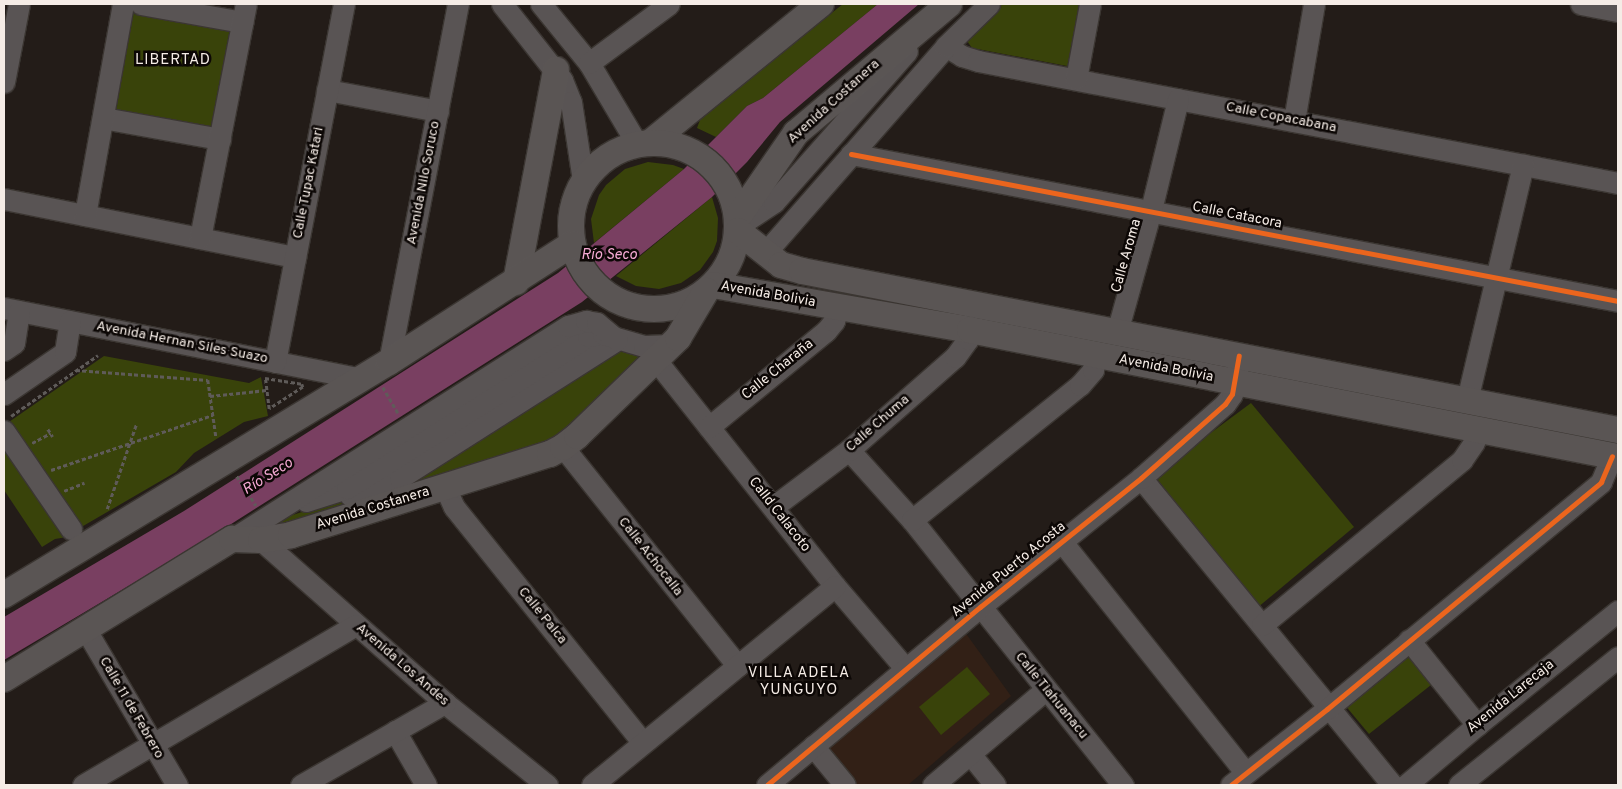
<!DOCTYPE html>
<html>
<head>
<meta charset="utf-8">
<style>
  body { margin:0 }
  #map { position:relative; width:1622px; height:789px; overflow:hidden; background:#231c18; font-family:Overpass,sans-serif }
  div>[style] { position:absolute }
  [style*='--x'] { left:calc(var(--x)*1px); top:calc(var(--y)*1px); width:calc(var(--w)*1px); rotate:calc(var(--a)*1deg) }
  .built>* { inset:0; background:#322016 }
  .green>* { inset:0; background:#39430a }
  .water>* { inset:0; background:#793f61 }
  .path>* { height:2.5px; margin-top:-1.25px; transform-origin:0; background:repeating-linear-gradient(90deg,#5f5b59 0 4px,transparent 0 6.5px) }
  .roads { filter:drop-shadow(1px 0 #3b3632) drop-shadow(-1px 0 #3b3632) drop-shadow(0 1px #3b3632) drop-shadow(0 -1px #3b3632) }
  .minor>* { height:21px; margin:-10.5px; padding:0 10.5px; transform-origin:10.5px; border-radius:10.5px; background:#595454 }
  .major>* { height:26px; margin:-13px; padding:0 13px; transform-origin:13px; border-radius:13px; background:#5a5554 }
  .major>.ring { margin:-13px; padding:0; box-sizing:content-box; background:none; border:26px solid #5a5554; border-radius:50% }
  .cycleway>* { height:5px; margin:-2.5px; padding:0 2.5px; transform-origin:2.5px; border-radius:2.5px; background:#eb651d }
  span { translate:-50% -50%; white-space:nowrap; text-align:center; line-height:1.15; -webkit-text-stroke:5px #0c0705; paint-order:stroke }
  .street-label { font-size:14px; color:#f5ece6 }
  .neighbourhood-label { font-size:15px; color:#f5ece6; letter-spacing:1px }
  .water-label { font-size:15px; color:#f5a9d3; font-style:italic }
  .frame { position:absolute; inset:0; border:5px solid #f5ece6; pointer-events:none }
</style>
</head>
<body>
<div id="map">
  <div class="built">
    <i style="clip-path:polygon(961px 635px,967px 635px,1011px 696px,908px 785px,834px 785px,813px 759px)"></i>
  </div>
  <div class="green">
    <i style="clip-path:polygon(843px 4px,878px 4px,763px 98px,747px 106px,716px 137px,697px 128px,701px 117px)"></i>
    <i style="clip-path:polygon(1000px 4px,1082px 4px,1071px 64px,1067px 66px,972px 48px,967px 41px,966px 35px)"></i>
    <i style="clip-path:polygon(128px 6px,234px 26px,214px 133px,108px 113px)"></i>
    <i style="clip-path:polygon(648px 162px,673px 165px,684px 169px,594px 243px,591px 219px,599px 195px,606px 185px,625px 169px)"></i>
    <i style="clip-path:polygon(712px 197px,718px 218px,717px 241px,713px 252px,700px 270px,681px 283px,659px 289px,636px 286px,616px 276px)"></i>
    <i style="clip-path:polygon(616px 349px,640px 355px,641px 358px,554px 441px,284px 529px,278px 524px,280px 519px,396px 482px)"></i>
    <i style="clip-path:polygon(104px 356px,249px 383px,261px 377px,268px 416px,244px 422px,194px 453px,176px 472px,78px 529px,6px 424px)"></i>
    <i style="clip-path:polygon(1251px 403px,1354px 527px,1257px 608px,1154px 475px)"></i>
    <i style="clip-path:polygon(4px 445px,67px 537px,55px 539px,42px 547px,4px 490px)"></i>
    <i style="clip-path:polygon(1406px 654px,1431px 685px,1369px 734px,1344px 704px)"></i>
    <i style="clip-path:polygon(967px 667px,990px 694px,941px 735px,919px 707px)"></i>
  </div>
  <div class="water">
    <i style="clip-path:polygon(878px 4px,919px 4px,780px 122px,747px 162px,712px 197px,582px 302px,206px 540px,4px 660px,4px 617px,184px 511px,558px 273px,684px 169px,747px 106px,763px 98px)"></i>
  </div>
  <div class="path">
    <i style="--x:76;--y:370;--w:132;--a:4.3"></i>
    <i style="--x:208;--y:380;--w:57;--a:81.9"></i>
    <i style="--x:265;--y:378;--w:37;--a:9"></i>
    <i style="--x:302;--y:384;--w:3;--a:72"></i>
    <i style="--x:303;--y:387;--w:40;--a:147.1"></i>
    <i style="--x:269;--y:409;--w:31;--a:-97"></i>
    <i style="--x:383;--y:387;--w:30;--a:60"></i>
    <i style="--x:210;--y:396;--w:57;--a:-6"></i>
    <i style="--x:11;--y:416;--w:106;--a:-35"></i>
    <i style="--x:48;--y:429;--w:9;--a:58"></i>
    <i style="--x:32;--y:443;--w:21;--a:-28"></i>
    <i style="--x:51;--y:470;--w:171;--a:-18.8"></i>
    <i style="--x:237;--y:476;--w:35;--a:57"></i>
    <i style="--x:64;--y:491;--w:22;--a:-22"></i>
    <i style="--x:107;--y:509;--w:89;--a:-71"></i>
  </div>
  <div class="roads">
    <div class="minor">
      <i style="--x:141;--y:4;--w:103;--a:10.1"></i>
      <i style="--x:502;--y:4;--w:97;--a:51.7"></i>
      <i style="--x:562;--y:80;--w:24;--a:68"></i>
      <i style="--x:571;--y:102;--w:79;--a:81.3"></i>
      <i style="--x:541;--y:4;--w:76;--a:50.9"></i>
      <i style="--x:589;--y:63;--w:94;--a:59.3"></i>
      <i style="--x:1581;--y:4;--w:38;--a:11"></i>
      <i style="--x:946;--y:46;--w:19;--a:32"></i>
      <i style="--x:962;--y:56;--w:17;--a:17"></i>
      <i style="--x:978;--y:61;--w:652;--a:10.79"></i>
      <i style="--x:589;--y:63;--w:99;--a:-36.4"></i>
      <i style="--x:1076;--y:79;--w:76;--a:-79.4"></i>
      <i style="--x:4;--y:82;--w:79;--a:-79.1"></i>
      <i style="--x:327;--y:90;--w:113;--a:10.7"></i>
      <i style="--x:103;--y:118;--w:119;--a:10.2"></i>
      <i style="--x:1294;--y:121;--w:119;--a:-80.3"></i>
      <i style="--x:851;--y:154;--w:781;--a:10.85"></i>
      <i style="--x:4;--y:199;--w:297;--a:11.3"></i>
      <i style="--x:85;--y:215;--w:214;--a:-79.8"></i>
      <i style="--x:738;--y:226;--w:43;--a:-33.7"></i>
      <i style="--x:774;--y:202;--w:201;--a:-48.6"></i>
      <i style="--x:200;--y:238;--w:238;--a:-78.9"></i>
      <i style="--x:765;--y:253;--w:275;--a:-48.8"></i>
      <i style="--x:946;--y:46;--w:60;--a:-44.3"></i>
      <i style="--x:4;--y:308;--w:364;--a:11.2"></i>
      <i style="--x:1117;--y:332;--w:127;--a:-74.4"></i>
      <i style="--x:1151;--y:210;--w:114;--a:-76.3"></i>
      <i style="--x:4;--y:350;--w:12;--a:-35"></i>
      <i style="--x:14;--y:343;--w:32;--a:-81"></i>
      <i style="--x:655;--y:359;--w:290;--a:51.6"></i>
      <i style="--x:835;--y:586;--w:109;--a:49.5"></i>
      <i style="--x:275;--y:362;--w:365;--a:-79.1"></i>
      <i style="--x:389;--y:362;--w:365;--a:-79.1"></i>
      <i style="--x:4;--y:394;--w:74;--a:-34.5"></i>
      <i style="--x:65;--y:352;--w:31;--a:-81"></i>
      <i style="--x:1467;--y:400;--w:242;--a:-76.6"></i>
      <i style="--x:709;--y:427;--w:151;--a:-39.4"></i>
      <i style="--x:826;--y:331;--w:13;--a:-51"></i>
      <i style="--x:834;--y:321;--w:15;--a:-74"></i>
      <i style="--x:4;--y:431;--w:119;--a:55.6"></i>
      <i style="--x:563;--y:447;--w:280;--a:51.4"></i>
      <i style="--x:849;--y:450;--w:94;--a:48"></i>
      <i style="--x:912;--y:520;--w:339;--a:51.5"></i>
      <i style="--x:1141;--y:478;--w:397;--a:50.7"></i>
      <i style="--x:445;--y:487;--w:22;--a:66"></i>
      <i style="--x:454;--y:507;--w:302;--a:51.3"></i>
      <i style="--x:350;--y:495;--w:53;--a:-18.8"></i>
      <i style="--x:400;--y:478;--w:257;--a:-32.5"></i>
      <i style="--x:306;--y:501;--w:43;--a:-17.6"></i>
      <i style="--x:347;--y:488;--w:285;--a:-32.2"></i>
      <i style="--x:588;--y:336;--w:15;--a:-8"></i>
      <i style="--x:603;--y:334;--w:43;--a:16.3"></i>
      <i style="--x:644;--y:346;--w:26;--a:-2"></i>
      <i style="--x:773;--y:507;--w:95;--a:-36.9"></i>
      <i style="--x:849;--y:450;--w:141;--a:-41.3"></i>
      <i style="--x:955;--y:357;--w:22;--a:-54"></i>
      <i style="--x:968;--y:339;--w:9;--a:-77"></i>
      <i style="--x:912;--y:520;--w:216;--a:-38.8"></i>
      <i style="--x:1080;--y:385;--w:20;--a:-49"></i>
      <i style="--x:1093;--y:370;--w:15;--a:-79"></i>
      <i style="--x:232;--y:539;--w:398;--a:-32.4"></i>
      <i style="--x:568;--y:326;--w:19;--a:-16"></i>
      <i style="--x:586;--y:321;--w:11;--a:10"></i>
      <i style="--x:597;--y:323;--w:26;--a:40"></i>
      <i style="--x:261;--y:540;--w:246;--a:41.5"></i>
      <i style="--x:445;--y:703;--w:131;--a:38.8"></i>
      <i style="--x:1062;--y:542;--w:295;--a:51.5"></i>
      <i style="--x:1262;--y:625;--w:259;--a:-39.5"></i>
      <i style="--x:1462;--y:460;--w:22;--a:-56"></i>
      <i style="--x:1474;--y:442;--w:12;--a:-76"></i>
      <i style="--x:86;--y:630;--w:180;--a:59.6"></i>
      <i style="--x:1409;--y:640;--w:109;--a:51.3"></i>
      <i style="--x:395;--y:731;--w:62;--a:60.1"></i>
      <i style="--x:813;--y:746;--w:50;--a:50.6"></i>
      <i style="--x:971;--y:755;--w:38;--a:51"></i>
      <i style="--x:83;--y:785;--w:316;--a:-30.4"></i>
      <i style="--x:301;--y:785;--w:166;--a:-29.7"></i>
      <i style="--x:592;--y:785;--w:314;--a:-39.3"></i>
      <i style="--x:767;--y:785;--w:278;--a:-39.9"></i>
      <i style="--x:980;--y:607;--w:206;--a:-38.7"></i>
      <i style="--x:1141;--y:478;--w:112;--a:-41.4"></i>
      <i style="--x:1225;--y:404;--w:12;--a:-55"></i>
      <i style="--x:1232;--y:394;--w:29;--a:-78"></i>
      <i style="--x:933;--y:785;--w:147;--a:-40.3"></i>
      <i style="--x:1231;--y:785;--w:122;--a:-38.4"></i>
      <i style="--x:1327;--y:709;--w:356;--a:-39.6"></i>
      <i style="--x:1601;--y:482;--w:28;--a:-67"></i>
      <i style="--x:1406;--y:785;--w:93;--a:-40.2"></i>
      <i style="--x:1477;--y:725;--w:181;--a:-39"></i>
      <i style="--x:1459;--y:785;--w:204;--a:-38.8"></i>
    </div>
    <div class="major">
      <i style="--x:651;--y:142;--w:219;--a:-39.1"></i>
      <i class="ring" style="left:571px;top:143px;width:140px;height:140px"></i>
      <i style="--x:738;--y:217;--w:102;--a:-55.4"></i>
      <i style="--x:796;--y:133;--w:200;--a:-40.1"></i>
      <i style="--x:738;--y:231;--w:55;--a:38.3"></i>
      <i style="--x:781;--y:265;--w:22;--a:16"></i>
      <i style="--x:802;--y:271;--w:831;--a:11.03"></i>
      <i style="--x:516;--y:282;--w:216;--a:-79.3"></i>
      <i style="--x:713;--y:285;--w:261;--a:9.9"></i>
      <i style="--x:970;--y:330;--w:660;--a:11.09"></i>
      <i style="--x:4;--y:595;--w:450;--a:-31.2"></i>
      <i style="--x:389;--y:362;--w:218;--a:-32.8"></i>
      <i style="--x:4;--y:679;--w:268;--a:-31.6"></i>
      <i style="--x:232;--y:539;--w:29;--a:2"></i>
      <i style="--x:261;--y:540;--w:30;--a:-9"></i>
      <i style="--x:291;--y:535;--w:271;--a:-17.4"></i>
      <i style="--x:550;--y:454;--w:15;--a:-28"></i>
      <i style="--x:563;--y:447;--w:18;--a:-38"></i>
      <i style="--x:577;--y:436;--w:141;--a:-44.1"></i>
      <i style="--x:678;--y:338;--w:55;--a:-59.2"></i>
    </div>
  </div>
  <div class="cycleway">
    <i style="--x:851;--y:154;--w:781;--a:10.85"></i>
    <i style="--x:767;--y:785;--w:278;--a:-39.9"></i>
    <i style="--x:980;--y:607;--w:206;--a:-38.7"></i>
    <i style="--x:1141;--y:478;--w:112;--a:-41.4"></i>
    <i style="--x:1225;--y:404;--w:12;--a:-55"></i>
    <i style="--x:1232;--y:394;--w:39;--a:-80"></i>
    <i style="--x:1231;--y:785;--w:122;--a:-38.4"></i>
    <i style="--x:1327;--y:709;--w:356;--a:-39.6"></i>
    <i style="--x:1601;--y:482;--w:28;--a:-67"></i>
  </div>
  <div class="street-label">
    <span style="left:834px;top:102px;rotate:-42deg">Avenida Costanera</span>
    <span style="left:1281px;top:118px;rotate:11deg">Calle Copacabana</span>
    <span style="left:309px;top:183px;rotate:-79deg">Calle Tupac Katari</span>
    <span style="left:424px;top:183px;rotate:-79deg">Avenida Nilo Soruco</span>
    <span style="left:1237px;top:216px;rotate:11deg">Calle Catacora</span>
    <span style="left:1127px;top:256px;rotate:-74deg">Calle Aroma</span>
    <span style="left:768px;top:295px;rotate:10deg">Avenida Bolivia</span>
    <span style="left:182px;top:343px;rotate:11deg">Avenida Hernan Siles Suazo</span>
    <span style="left:1166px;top:369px;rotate:11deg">Avenida Bolivia</span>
    <span style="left:778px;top:370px;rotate:-39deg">Calle Charaña</span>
    <span style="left:878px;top:424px;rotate:-41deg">Calle Chuma</span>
    <span style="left:373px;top:509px;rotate:-17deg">Avenida Costanera</span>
    <span style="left:779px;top:515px;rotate:52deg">Calld Calacoto</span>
    <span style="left:650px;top:557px;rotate:52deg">Calle Achocalla</span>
    <span style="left:1009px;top:570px;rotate:-39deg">Avenida Puerto Acosta</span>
    <span style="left:542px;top:616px;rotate:51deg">Calle Palca</span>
    <span style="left:402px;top:665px;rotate:41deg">Avenida Los Andes</span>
    <span style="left:1051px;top:696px;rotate:51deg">Calle Tiahuanacu</span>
    <span style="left:1511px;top:697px;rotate:-39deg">Avenida Larecaja</span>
    <span style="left:131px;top:708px;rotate:60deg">Calle 11 de Febrero</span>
  </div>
  <div class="neighbourhood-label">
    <span style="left:173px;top:61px">LIBERTAD</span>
    <span style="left:799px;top:682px">VILLA ADELA<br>YUNGUYO</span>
  </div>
  <div class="water-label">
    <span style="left:609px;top:256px">Río Seco</span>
    <span style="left:268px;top:477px;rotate:-32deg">Río Seco</span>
  </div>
  <div class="frame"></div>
</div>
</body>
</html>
